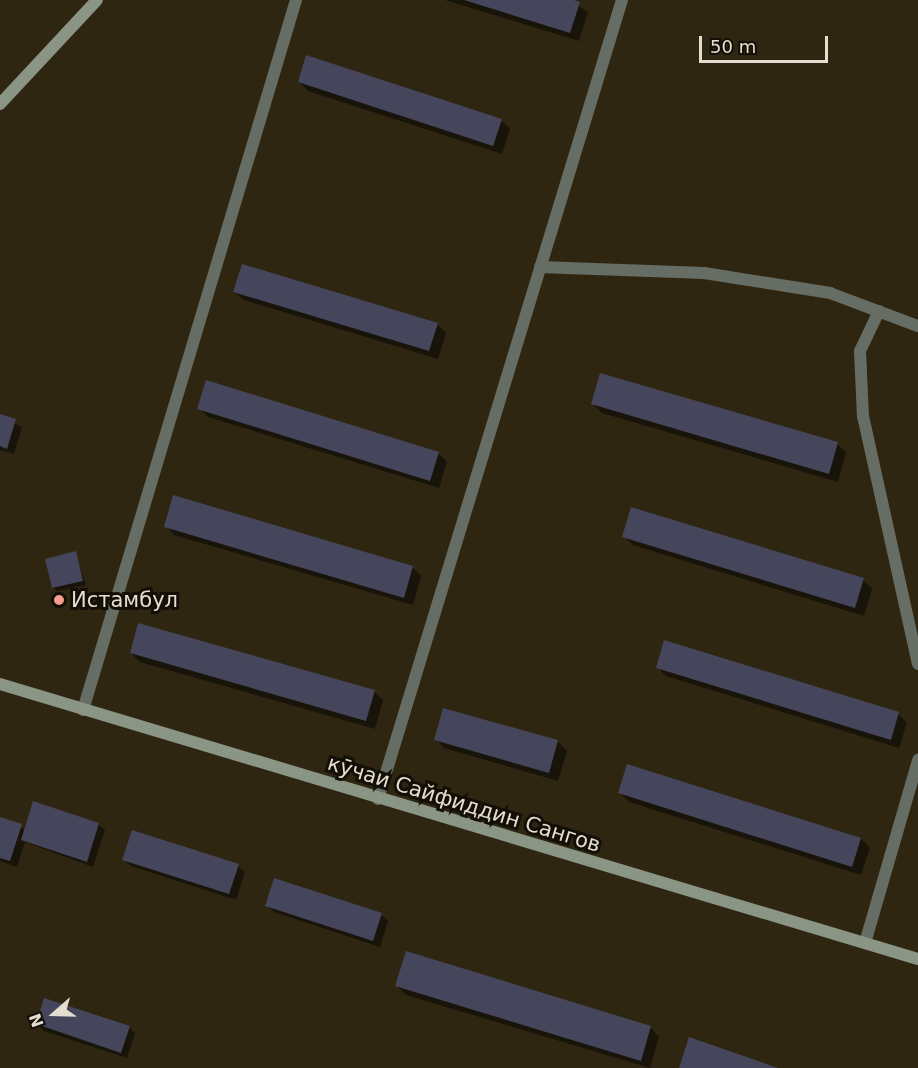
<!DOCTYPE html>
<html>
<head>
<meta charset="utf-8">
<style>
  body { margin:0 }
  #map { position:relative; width:918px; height:1068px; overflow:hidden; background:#2f2611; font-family:"DejaVu Sans",sans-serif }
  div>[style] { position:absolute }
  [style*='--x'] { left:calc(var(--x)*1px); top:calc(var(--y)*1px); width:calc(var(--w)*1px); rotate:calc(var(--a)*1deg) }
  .shadow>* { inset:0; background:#0007 }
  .building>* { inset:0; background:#45455b }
  .street>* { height:12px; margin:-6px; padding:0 6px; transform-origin:6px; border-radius:6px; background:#666d64 }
  .secondary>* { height:12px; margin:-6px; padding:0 6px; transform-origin:6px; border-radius:6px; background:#8a9586 }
  .dots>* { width:16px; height:16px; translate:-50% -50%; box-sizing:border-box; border:3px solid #130f07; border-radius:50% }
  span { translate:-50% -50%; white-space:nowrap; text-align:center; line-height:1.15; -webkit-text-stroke:6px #130f07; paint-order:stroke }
  .poi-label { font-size:21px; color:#e4ded1 }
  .left { translate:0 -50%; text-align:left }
  .street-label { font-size:21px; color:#e4ded1 }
  .north { position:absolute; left:24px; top:984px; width:60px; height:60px; -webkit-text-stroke:4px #130f07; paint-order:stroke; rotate:250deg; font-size:16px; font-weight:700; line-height:24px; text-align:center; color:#e4ded1 }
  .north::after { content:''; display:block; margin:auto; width:21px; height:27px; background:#e4ded1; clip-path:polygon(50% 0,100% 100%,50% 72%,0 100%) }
  .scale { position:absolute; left:699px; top:36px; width:129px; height:27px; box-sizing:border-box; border:3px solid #e4ded1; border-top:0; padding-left:8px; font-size:18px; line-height:21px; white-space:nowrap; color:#e4ded1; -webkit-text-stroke:4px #130f07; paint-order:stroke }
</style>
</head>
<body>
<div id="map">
  <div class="shadow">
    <i style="clip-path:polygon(445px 0,569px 0,588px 12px,579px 41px)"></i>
    <i style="clip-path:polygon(299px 82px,501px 120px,510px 129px,502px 154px,308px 91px)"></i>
    <i style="clip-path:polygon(235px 292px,437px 324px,446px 333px,438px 359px,244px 300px)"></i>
    <i style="clip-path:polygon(593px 404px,837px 444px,846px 452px,838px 482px,602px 413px)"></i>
    <i style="clip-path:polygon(199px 408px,438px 453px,447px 462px,439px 488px,208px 417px)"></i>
    <i style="clip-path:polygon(0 416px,22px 427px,14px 454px,0 450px)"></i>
    <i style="clip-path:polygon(166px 526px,412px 567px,421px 576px,413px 605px,174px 535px)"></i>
    <i style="clip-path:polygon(624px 536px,863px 580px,872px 589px,864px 616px,633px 545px)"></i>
    <i style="clip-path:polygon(75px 553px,86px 585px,57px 591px,53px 587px)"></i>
    <i style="clip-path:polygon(131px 653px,374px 692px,383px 700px,375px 729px,140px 662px)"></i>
    <i style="clip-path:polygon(657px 667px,898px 714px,907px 723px,899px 748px,666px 676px)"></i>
    <i style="clip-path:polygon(444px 709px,558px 742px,567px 751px,558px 781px,444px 748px,436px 739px)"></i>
    <i style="clip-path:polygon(628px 766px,861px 839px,870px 848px,861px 875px,629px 802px,620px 793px)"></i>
    <i style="clip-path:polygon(0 818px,26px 830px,98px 824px,105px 830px,93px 867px,25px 842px,17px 867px,0 861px)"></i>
    <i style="clip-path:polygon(124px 860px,238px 866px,245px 872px,236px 900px,131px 866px)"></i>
    <i style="clip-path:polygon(267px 905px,381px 915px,388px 921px,380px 947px,274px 912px)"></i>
    <i style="clip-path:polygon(407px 953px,651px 1028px,659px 1037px,650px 1068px,406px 995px,397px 986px)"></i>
    <i style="clip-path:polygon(37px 1024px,129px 1027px,135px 1034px,127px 1058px,44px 1031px)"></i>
  </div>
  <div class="building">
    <i style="clip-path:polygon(464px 0,574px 0,580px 2px,570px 33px)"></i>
    <i style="clip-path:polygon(306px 55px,502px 119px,493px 146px,298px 82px)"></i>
    <i style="clip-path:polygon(242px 264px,438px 323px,429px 351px,233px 292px)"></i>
    <i style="clip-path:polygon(600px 373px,838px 442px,829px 474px,591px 404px)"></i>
    <i style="clip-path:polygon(206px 380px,439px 452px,430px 481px,197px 409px)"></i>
    <i style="clip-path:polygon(0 414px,16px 419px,7px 449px,0 446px)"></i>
    <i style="clip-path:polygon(173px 495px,413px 566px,404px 598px,164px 527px)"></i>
    <i style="clip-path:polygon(631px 507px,864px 578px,855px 608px,622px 537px)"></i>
    <i style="clip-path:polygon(76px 551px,83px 581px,52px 588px,45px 559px)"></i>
    <i style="clip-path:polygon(138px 623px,375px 690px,366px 721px,130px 653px)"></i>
    <i style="clip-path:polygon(664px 640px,899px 712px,891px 740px,656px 668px)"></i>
    <i style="clip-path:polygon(443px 708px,558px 740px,549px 773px,434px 740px)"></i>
    <i style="clip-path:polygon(627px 764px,861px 838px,852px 867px,618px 793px)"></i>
    <i style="clip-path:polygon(33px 801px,99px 823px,87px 862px,21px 840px)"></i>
    <i style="clip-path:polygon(0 817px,22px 824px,10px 861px,0 858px)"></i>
    <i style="clip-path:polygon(132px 830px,239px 864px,229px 894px,122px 860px)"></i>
    <i style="clip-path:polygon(274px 878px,382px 913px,373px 941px,265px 906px)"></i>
    <i style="clip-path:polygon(406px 951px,651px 1026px,641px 1061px,395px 986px)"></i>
    <i style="clip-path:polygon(44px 998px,130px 1026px,121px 1053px,36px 1024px)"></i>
    <i style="clip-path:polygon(689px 1037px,778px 1068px,679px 1068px)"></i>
  </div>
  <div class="street">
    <i style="--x:540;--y:267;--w:164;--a:2.1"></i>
    <i style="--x:704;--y:273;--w:128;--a:9"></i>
    <i style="--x:830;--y:293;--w:94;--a:20.6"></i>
    <i style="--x:879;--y:311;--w:44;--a:115.4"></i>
    <i style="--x:860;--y:351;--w:65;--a:87.4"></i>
    <i style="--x:863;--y:416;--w:254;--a:77.5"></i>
    <i style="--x:83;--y:710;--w:741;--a:-73.3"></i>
    <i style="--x:378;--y:799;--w:835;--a:-73.02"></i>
    <i style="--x:865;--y:943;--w:191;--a:-73.8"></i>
  </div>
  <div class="secondary">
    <i style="--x:0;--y:104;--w:142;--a:-47"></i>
    <i style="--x:0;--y:684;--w:958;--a:16.68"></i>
  </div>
  <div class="dots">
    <i style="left:59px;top:600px;background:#f49d8c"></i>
  </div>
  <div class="poi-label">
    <span class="left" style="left:71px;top:600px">Истамбул</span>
  </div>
  <div class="street-label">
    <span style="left:464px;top:804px;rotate:17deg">кӯчаи Сайфиддин Сангов</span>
  </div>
  <div class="north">N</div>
  <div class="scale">50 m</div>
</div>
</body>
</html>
